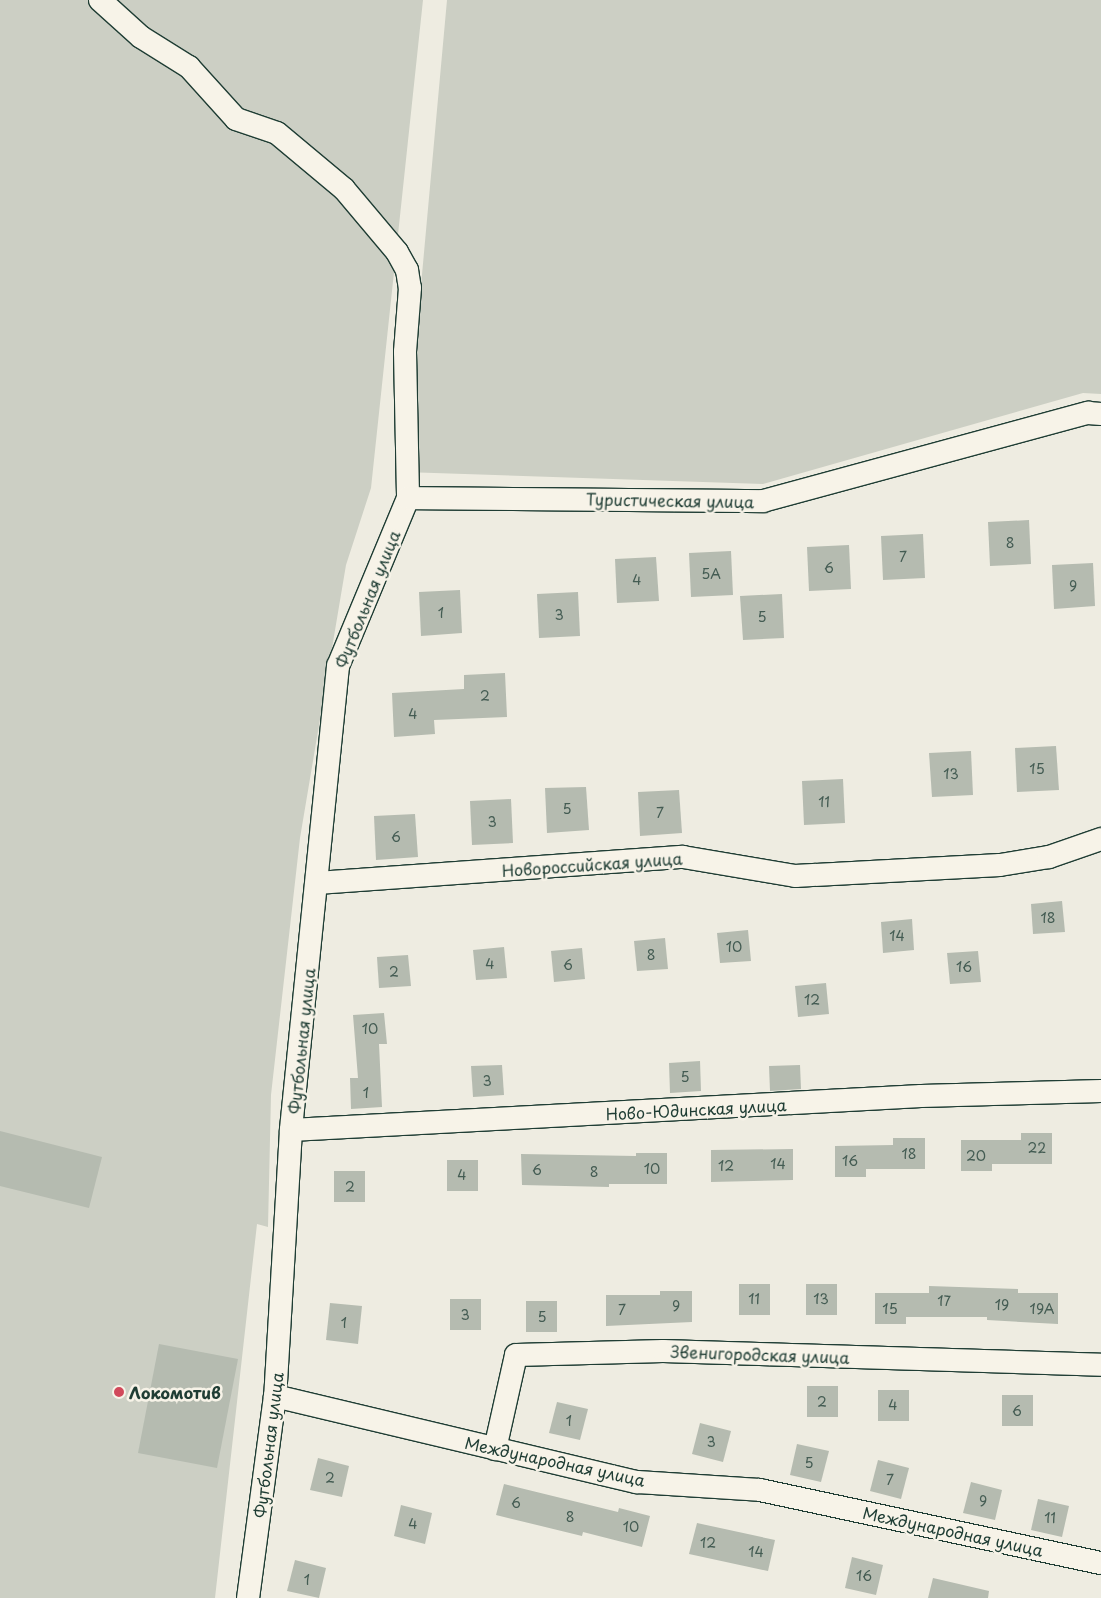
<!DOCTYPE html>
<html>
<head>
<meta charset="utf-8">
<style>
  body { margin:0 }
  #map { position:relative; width:1101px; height:1598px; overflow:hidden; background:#eeece1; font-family:"Playpen Sans",sans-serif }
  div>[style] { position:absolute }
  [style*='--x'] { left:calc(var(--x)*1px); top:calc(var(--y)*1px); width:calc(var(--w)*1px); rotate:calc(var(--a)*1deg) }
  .green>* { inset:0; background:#cccfc4 }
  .building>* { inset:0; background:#b5bbb0 }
  .roads { filter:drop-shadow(1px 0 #1f3d34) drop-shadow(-1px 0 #1f3d34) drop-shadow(0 1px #1f3d34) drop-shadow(0 -1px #1f3d34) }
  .minor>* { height:22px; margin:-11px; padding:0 11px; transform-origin:11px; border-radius:11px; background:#f7f3e8 }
  .dots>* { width:14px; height:14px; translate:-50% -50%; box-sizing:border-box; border:2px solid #f7f3e8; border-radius:50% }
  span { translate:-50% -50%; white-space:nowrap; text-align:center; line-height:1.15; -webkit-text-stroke:5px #f7f3e8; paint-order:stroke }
  .number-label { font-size:14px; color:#445c53 }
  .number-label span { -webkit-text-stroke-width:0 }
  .street-label { font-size:16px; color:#1f3d34 }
  .poi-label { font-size:16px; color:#1f3d34; font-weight:700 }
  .left { translate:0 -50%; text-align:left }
</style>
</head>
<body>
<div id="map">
  <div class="green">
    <i style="clip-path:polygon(0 0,423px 0,371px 488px,346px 565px,300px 838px,271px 1095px,268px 1227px,257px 1224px,215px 1598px,0 1598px)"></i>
    <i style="clip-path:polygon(447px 0,1101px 0,1101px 394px,1083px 393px,763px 484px,404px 472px)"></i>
  </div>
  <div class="building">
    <i style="clip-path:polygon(1029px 520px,1031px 564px,990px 566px,988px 522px)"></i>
    <i style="clip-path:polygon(923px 534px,925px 578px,883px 580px,881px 536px)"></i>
    <i style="clip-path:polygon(849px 545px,851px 589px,809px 591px,807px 547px)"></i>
    <i style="clip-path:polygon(731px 551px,733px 595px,691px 597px,689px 553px)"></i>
    <i style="clip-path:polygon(656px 557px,659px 601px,617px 603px,615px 559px)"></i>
    <i style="clip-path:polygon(1093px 563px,1095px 606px,1054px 609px,1052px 565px)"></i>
    <i style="clip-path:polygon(460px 590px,462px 633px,421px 636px,419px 592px)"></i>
    <i style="clip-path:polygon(578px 592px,580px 636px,539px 638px,537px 594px)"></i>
    <i style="clip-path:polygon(782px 594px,784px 638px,743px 640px,740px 596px)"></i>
    <i style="clip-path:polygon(505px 673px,507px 717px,434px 720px,435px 734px,394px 737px,392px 693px,464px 689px,464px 675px)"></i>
    <i style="clip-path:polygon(1056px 746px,1059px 790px,1017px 792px,1015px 748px)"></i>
    <i style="clip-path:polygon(971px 751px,973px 795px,932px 797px,929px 753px)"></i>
    <i style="clip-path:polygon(843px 779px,845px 823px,804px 825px,802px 781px)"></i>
    <i style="clip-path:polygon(586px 787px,589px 830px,547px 833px,545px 788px)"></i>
    <i style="clip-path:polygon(679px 790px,682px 833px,640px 836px,638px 792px)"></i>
    <i style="clip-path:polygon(511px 799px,513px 843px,472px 845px,470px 801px)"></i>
    <i style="clip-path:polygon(415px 814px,418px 857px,376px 860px,374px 816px)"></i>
    <i style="clip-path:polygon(1062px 901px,1065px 932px,1033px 934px,1031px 904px)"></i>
    <i style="clip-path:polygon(912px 919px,914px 950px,883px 953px,881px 922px)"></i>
    <i style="clip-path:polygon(748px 930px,751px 961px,720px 963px,717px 933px)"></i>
    <i style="clip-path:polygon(665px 938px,668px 969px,637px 971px,634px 941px)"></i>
    <i style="clip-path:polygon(504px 947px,507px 978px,476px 980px,473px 950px)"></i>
    <i style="clip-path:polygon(582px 948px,585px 979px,554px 982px,551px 951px)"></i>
    <i style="clip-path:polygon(978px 951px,981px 982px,950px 984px,947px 953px)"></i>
    <i style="clip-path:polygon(408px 955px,411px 986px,379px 988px,377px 957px)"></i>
    <i style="clip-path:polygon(826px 983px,829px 1014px,798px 1017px,795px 986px)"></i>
    <i style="clip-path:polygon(384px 1013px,387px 1044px,379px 1044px,382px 1107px,351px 1109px,350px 1078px,358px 1078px,353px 1015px)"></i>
    <i style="clip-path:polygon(700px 1061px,701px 1091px,670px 1093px,669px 1063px)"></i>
    <i style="clip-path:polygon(502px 1065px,504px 1095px,473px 1097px,471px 1066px)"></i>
    <i style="clip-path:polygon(800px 1065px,801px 1089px,770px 1091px,769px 1066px)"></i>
    <i style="clip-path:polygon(0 1131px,102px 1157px,89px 1208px,0 1186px)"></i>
    <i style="clip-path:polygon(1021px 1133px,1052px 1133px,1052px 1164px,992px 1164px,992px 1171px,961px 1171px,961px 1140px,1021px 1140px)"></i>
    <i style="clip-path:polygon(893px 1138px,925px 1138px,925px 1169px,866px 1169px,866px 1177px,835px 1177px,835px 1146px,893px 1145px)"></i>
    <i style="clip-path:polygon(793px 1149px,793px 1180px,711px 1182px,711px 1150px)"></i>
    <i style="clip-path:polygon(636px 1153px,667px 1153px,667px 1184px,609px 1184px,609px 1187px,522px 1185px,521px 1154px,636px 1156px)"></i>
    <i style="clip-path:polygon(447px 1160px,478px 1160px,478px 1191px,447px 1191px)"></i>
    <i style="clip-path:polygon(334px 1171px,365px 1171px,365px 1202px,334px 1202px)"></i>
    <i style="clip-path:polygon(739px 1284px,770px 1284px,770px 1315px,739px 1315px)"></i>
    <i style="clip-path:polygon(806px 1284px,837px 1284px,837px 1315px,806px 1315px)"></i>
    <i style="clip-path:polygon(929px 1286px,1018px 1289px,1018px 1293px,1058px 1293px,1058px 1324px,987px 1320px,987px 1317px,906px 1317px,906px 1324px,875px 1324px,875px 1293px,929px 1293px)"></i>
    <i style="clip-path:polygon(660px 1291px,692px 1291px,692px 1322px,606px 1326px,606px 1295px,660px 1295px)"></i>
    <i style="clip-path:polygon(450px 1299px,481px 1299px,481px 1330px,450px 1330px)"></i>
    <i style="clip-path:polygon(526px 1301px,557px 1301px,557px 1332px,526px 1332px)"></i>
    <i style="clip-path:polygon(330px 1303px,362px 1306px,358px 1344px,326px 1340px)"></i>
    <i style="clip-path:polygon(159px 1344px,238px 1359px,217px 1468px,138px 1453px)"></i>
    <i style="clip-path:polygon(807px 1386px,838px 1386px,838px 1417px,807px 1417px)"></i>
    <i style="clip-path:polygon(878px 1390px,909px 1390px,909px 1421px,878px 1421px)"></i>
    <i style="clip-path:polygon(1002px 1395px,1033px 1395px,1033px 1426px,1002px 1426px)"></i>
    <i style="clip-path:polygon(557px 1402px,588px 1409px,580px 1440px,549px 1433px)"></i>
    <i style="clip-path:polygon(700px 1423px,731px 1431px,723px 1462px,692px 1454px)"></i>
    <i style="clip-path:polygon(797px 1444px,829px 1451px,821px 1482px,790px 1475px)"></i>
    <i style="clip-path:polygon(318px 1458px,349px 1466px,342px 1497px,310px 1490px)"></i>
    <i style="clip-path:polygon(878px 1460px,909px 1468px,901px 1499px,870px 1491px)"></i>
    <i style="clip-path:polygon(971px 1482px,1002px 1490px,995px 1520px,963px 1513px)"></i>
    <i style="clip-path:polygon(504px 1484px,618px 1512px,619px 1508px,650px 1516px,642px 1547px,583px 1532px,582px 1536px,496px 1515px)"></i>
    <i style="clip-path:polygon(1038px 1499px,1069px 1506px,1062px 1537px,1031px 1530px)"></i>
    <i style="clip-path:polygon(401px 1505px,432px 1513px,425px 1544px,394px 1536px)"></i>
    <i style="clip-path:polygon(697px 1523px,775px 1540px,768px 1571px,689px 1554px)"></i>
    <i style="clip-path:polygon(852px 1557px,883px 1565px,876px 1595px,845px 1588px)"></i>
    <i style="clip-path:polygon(295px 1560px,326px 1568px,319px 1598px,287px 1591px)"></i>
    <i style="clip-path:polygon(933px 1578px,989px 1591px,988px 1598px,928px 1598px)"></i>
  </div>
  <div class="roads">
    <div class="minor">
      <i style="--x:100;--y:0;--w:55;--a:42.1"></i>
      <i style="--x:141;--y:37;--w:57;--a:32"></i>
      <i style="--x:189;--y:67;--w:70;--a:47.9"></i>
      <i style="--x:236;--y:119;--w:43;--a:18.9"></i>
      <i style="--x:277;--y:133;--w:87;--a:39.9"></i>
      <i style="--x:344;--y:189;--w:82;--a:49.9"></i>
      <i style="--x:397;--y:252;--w:21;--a:61"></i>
      <i style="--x:407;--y:270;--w:18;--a:81"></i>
      <i style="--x:410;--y:288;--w:64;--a:94.5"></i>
      <i style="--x:405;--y:352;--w:146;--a:88.8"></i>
      <i style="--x:408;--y:498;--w:182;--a:112.6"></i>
      <i style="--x:338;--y:666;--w:466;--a:95.8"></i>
      <i style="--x:291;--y:1130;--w:266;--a:93.4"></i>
      <i style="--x:275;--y:1396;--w:204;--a:97.6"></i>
      <i style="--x:408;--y:498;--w:355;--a:0.5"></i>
      <i style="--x:763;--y:501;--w:337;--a:-15.2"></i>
      <i style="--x:1088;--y:413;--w:13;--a:4"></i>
      <i style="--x:317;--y:883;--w:367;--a:-4.1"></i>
      <i style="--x:683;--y:857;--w:114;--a:9.6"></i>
      <i style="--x:795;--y:876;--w:205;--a:-3.1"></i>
      <i style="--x:1000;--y:865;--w:50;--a:-9.3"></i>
      <i style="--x:1049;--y:857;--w:55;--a:-19.1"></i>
      <i style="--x:291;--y:1130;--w:631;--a:-3.09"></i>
      <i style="--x:921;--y:1096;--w:180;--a:-1.6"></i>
      <i style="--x:275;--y:1396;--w:372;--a:13.4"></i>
      <i style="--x:637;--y:1482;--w:123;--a:3.7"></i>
      <i style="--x:760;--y:1490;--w:349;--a:12.1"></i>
      <i style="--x:495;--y:1449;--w:96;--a:-77.4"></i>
      <i style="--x:516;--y:1355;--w:147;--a:-1.6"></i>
      <i style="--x:663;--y:1351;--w:438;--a:1.8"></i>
    </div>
  </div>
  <div class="dots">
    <i style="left:119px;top:1392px;background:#d1495b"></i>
  </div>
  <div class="number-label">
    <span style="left:1010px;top:543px">8</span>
    <span style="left:903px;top:557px">7</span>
    <span style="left:829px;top:568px">6</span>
    <span style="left:711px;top:574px">5А</span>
    <span style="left:637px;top:580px">4</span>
    <span style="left:1073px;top:586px">9</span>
    <span style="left:441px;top:613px">1</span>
    <span style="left:559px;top:615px">3</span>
    <span style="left:762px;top:617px">5</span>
    <span style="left:485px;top:696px">2</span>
    <span style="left:413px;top:714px">4</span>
    <span style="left:1037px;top:769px">15</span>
    <span style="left:951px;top:774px">13</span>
    <span style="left:824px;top:802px">11</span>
    <span style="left:567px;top:809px">5</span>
    <span style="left:660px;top:813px">7</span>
    <span style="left:492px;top:822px">3</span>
    <span style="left:396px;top:837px">6</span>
    <span style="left:1048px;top:918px">18</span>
    <span style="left:897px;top:936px">14</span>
    <span style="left:734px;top:947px">10</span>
    <span style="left:651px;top:955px">8</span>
    <span style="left:490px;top:964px">4</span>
    <span style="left:568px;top:965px">6</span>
    <span style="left:964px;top:967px">16</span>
    <span style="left:394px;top:972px">2</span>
    <span style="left:812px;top:1000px">12</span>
    <span style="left:370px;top:1029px">10</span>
    <span style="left:685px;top:1077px">5</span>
    <span style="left:487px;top:1081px">3</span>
    <span style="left:366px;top:1093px">1</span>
    <span style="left:1037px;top:1148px">22</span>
    <span style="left:909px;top:1154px">18</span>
    <span style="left:976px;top:1156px">20</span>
    <span style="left:850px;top:1161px">16</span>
    <span style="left:778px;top:1164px">14</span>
    <span style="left:726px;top:1166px">12</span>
    <span style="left:652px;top:1169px">10</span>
    <span style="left:537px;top:1170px">6</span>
    <span style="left:594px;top:1172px">8</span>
    <span style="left:462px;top:1175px">4</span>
    <span style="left:350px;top:1187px">2</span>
    <span style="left:754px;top:1299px">11</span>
    <span style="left:821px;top:1299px">13</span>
    <span style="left:944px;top:1301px">17</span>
    <span style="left:1002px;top:1305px">19</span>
    <span style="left:676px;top:1306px">9</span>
    <span style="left:890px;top:1309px">15</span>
    <span style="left:1042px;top:1309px">19А</span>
    <span style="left:622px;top:1310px">7</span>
    <span style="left:465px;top:1315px">3</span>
    <span style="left:542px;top:1317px">5</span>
    <span style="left:344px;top:1323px">1</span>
    <span style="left:822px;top:1402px">2</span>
    <span style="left:893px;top:1405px">4</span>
    <span style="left:1017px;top:1411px">6</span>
    <span style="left:569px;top:1421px">1</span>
    <span style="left:711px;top:1442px">3</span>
    <span style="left:809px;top:1463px">5</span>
    <span style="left:330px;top:1478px">2</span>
    <span style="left:890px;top:1480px">7</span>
    <span style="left:983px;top:1501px">9</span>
    <span style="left:516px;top:1503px">6</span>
    <span style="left:570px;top:1517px">8</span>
    <span style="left:1050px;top:1518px">11</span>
    <span style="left:413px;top:1524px">4</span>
    <span style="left:631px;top:1527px">10</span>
    <span style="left:708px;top:1543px">12</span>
    <span style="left:756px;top:1552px">14</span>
    <span style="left:864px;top:1576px">16</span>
    <span style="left:307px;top:1580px">1</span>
  </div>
  <div class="street-label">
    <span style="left:670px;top:500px;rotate:1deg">Туристическая улица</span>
    <span style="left:367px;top:599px;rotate:-68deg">Футбольная улица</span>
    <span style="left:592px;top:864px;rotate:-4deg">Новороссийская улица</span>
    <span style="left:301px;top:1041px;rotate:-84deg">Футбольная улица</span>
    <span style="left:696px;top:1109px;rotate:-3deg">Ново-Юдинская улица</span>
    <span style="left:760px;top:1354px;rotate:2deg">Звенигородская улица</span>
    <span style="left:268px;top:1445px;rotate:-83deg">Футбольная улица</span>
    <span style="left:555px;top:1461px;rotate:12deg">Международная улица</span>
    <span style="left:953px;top:1531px;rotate:12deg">Международная улица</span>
  </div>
  <div class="poi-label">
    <span class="left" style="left:129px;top:1392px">Локомотив</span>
  </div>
</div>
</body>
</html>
